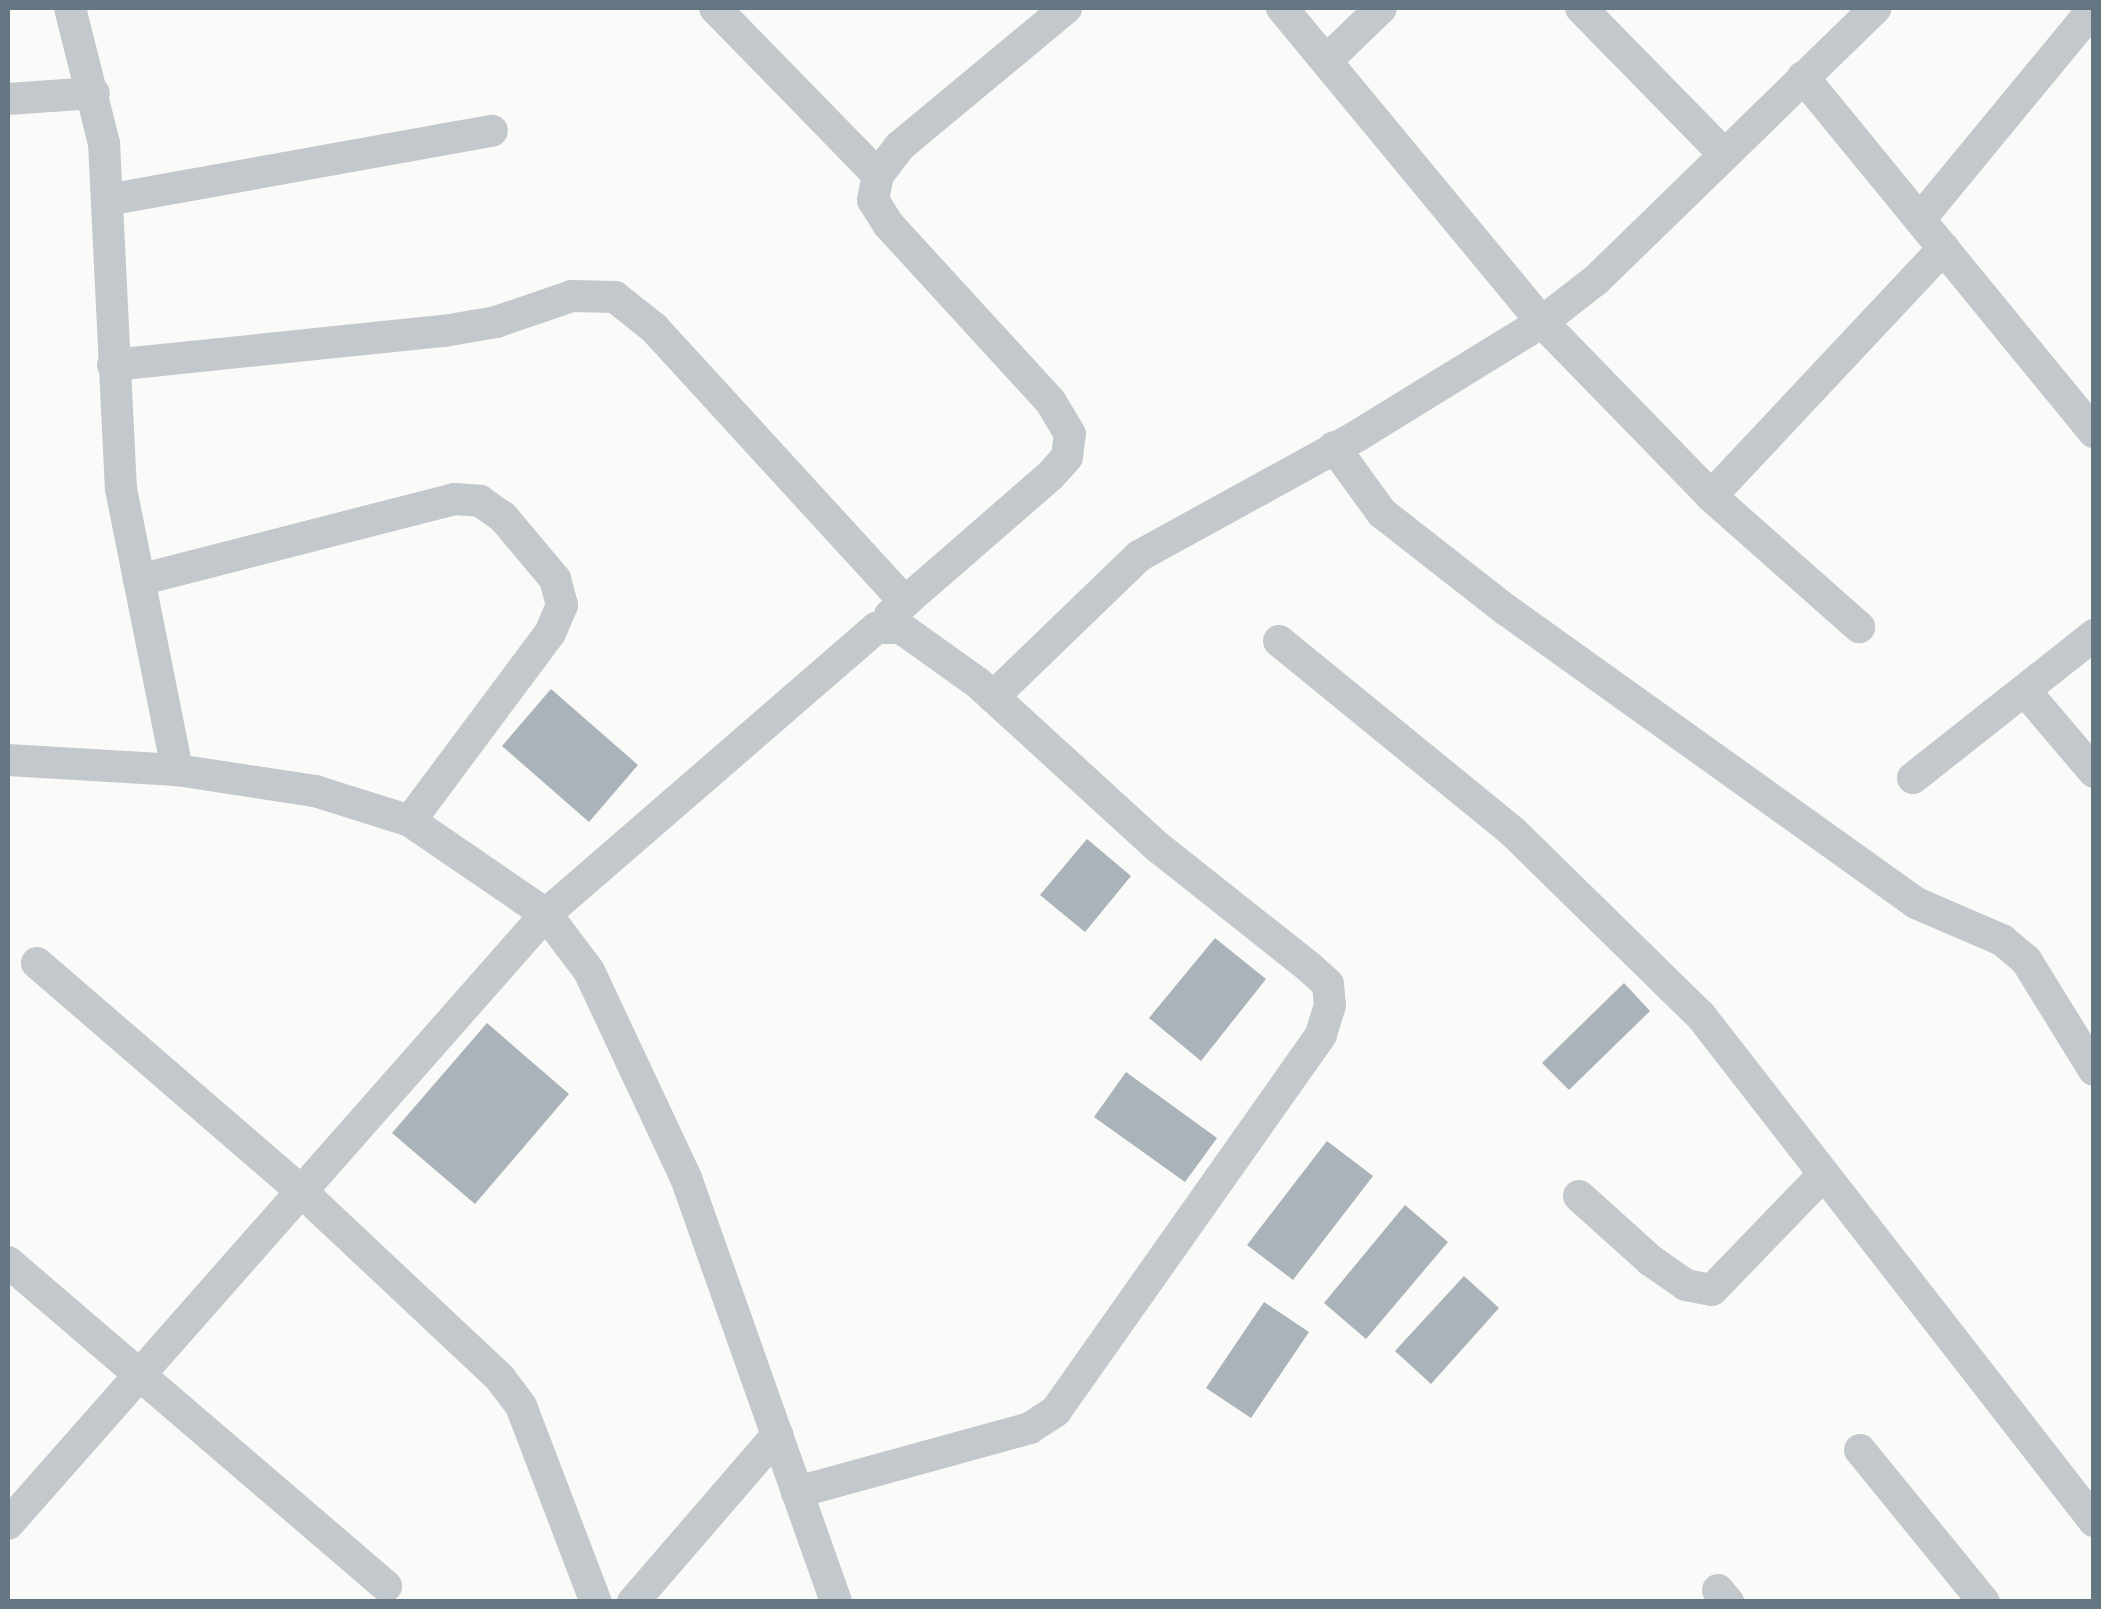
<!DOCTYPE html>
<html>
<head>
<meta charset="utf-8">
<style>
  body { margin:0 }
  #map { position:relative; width:2101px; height:1609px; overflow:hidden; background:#fafaf8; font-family:"Space Grotesk",sans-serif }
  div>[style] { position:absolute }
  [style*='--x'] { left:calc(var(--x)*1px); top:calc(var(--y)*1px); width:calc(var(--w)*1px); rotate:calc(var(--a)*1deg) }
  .building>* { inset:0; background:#aab3b9 }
  .minor>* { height:32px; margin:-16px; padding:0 16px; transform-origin:16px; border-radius:16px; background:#c3c8cc }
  span { translate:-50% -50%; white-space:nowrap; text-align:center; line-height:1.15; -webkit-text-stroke:10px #fff; paint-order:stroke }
  .frame { position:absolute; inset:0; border:10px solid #657683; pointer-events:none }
</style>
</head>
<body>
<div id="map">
  <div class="building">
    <i style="clip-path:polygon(551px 689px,638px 765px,589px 822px,502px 746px)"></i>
    <i style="clip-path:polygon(1087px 839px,1131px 876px,1085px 932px,1040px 895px)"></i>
    <i style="clip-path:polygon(1215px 938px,1266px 979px,1201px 1061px,1149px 1018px)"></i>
    <i style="clip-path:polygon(1624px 983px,1650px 1011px,1569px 1090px,1542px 1063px)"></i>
    <i style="clip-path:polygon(487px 1023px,569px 1094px,475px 1204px,392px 1133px)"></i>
    <i style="clip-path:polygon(1126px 1072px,1217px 1138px,1185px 1182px,1094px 1117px)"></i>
    <i style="clip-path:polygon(1327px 1141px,1373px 1176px,1293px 1280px,1247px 1245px)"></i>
    <i style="clip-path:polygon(1405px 1205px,1448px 1242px,1366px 1339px,1324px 1303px)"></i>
    <i style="clip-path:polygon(1464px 1276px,1499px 1308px,1431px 1384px,1395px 1351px)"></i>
    <i style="clip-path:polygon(1264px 1302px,1309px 1332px,1251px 1418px,1206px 1388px)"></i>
  </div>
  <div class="minor">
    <i style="--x:70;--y:8;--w:139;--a:75.9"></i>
    <i style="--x:104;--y:143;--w:346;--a:87.2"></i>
    <i style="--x:121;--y:489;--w:287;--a:78.7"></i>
    <i style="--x:715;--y:8;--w:233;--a:45.7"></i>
    <i style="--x:1282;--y:8;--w:408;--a:50.4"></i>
    <i style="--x:1542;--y:322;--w:243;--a:45.8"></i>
    <i style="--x:1711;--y:496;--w:198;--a:41.5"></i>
    <i style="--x:1581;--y:8;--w:204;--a:45.6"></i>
    <i style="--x:1327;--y:60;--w:75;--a:-43.9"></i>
    <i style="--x:1803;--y:77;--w:459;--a:50.7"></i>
    <i style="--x:8;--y:99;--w:86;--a:-4"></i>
    <i style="--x:107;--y:200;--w:391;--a:-10.2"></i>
    <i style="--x:1921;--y:218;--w:272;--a:-50.5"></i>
    <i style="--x:113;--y:365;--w:333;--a:-5.9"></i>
    <i style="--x:444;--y:331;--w:53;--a:-9.8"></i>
    <i style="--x:496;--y:322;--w:80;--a:-18.9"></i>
    <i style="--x:572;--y:296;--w:43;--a:1.3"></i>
    <i style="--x:615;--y:297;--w:50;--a:38.5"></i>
    <i style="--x:654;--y:328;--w:372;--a:47.5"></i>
    <i style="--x:1334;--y:447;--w:82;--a:54"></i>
    <i style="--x:1382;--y:513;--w:156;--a:38"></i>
    <i style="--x:1505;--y:609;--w:505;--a:35.58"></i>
    <i style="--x:1916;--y:903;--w:94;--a:23.3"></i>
    <i style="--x:2002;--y:940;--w:31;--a:40"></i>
    <i style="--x:2026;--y:960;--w:129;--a:58.3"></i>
    <i style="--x:1711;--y:496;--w:340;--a:-46.8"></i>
    <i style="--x:139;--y:580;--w:325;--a:-14.4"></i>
    <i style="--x:454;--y:499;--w:26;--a:4"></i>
    <i style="--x:480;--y:501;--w:28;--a:35"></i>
    <i style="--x:503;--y:517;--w:81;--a:50"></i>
    <i style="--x:555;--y:579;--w:27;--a:75"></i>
    <i style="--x:562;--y:605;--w:30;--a:113"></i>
    <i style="--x:550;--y:633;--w:234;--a:126.7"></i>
    <i style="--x:890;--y:615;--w:212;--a:-41"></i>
    <i style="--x:1050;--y:476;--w:25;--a:-48"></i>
    <i style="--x:1067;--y:457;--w:23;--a:-83"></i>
    <i style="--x:1070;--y:434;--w:37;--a:-121"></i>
    <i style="--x:1051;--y:402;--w:241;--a:-132.5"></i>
    <i style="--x:888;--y:224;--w:28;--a:-122"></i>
    <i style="--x:873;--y:200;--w:25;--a:-79"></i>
    <i style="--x:878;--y:175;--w:36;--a:-53"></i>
    <i style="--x:900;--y:146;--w:216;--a:-39.7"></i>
    <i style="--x:1279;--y:641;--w:302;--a:39.2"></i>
    <i style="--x:1513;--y:832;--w:263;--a:44.4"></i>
    <i style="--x:1701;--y:1016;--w:640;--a:52.11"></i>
    <i style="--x:2026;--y:692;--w:105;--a:49.6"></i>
    <i style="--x:993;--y:697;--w:203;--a:-44"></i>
    <i style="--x:1139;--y:556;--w:249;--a:-28.8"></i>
    <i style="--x:1357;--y:436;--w:217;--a:-31.6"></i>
    <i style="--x:1542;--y:322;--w:68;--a:-37.9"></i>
    <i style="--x:1596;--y:280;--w:390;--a:-44.2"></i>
    <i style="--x:8;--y:760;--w:169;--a:3.4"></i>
    <i style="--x:177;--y:770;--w:140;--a:8.7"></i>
    <i style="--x:315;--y:791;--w:100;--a:17.5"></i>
    <i style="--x:410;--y:821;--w:165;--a:34.4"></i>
    <i style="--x:546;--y:914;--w:71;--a:53"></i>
    <i style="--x:589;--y:971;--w:229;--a:64.9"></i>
    <i style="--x:686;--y:1178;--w:450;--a:70.5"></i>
    <i style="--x:1913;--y:778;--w:231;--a:-38.3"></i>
    <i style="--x:37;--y:963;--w:349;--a:40.8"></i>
    <i style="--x:301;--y:1191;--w:273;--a:43.2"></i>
    <i style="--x:500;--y:1378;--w:35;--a:53"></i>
    <i style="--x:521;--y:1406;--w:210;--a:69.1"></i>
    <i style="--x:1579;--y:1196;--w:96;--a:42"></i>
    <i style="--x:1650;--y:1260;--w:44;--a:34.8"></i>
    <i style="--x:1686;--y:1285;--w:26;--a:11"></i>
    <i style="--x:1712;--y:1290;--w:161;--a:-46"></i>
    <i style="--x:8;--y:1262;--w:498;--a:40.6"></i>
    <i style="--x:1860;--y:1450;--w:196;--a:50.8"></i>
    <i style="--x:8;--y:1524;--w:813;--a:-48.59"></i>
    <i style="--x:546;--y:914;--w:437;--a:-40.9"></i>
    <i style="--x:876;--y:628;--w:25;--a:0"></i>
    <i style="--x:901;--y:628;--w:95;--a:35.5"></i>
    <i style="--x:978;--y:683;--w:245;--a:42.4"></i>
    <i style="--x:1159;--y:848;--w:191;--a:38.4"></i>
    <i style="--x:1309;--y:967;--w:25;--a:42"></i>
    <i style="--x:1328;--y:984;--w:21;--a:85"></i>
    <i style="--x:1330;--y:1005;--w:31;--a:107"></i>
    <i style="--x:1321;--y:1035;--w:460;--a:125.2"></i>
    <i style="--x:1056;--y:1411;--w:31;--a:147"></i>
    <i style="--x:1030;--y:1428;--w:242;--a:164.6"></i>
    <i style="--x:1718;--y:1590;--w:16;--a:50"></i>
    <i style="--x:633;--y:1602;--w:221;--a:-49.2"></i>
  </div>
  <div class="frame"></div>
</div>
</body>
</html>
